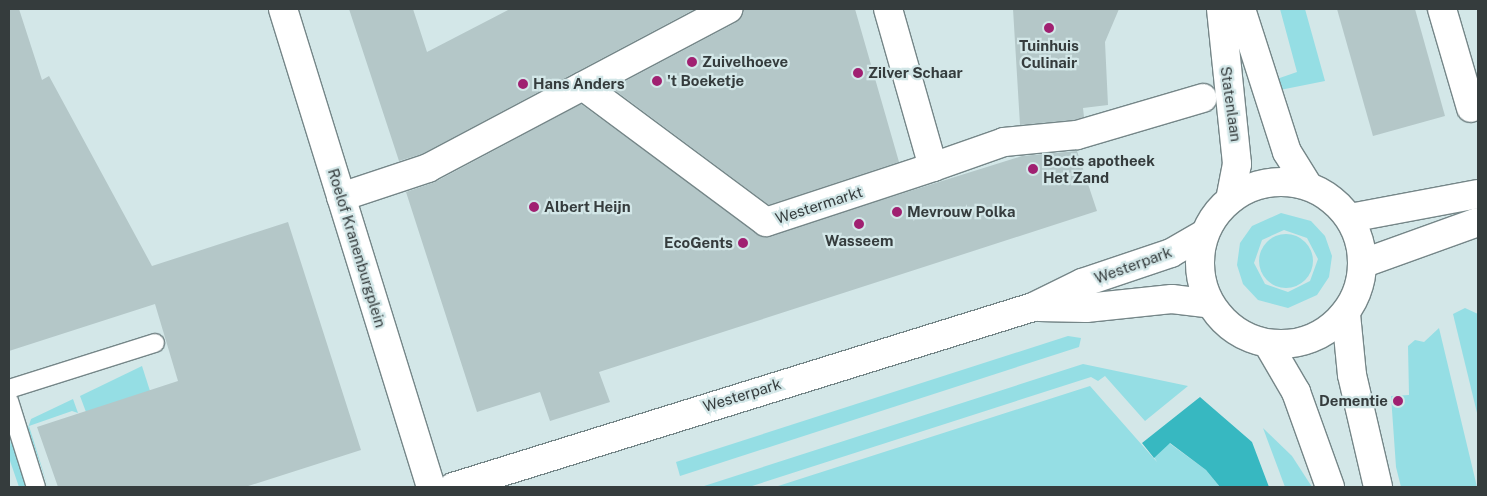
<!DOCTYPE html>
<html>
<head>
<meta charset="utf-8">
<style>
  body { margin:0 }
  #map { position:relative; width:1487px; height:496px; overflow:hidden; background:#d3e7e8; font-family:"Public Sans",sans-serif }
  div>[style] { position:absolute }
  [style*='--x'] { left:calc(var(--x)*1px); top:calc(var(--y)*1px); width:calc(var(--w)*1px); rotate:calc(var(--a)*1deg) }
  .green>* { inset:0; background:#95dee4 }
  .round { border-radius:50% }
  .forest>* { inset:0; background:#37b8c1 }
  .building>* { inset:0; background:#b4c7c8 }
  .roads { filter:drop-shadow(1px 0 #758688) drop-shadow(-1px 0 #758688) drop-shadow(0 1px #758688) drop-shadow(0 -1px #758688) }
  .lane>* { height:18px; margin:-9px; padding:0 9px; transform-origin:9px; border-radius:9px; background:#fff }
  .street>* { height:28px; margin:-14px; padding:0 14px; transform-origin:14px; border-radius:14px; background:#fff }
  .street>.ring { margin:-14px; padding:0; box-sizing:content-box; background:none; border:28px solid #fff; border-radius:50% }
  .dots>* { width:14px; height:14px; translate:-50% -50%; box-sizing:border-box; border:2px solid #d3e7e8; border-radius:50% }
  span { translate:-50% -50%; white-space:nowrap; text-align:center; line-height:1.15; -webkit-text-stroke:4.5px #d3e7e8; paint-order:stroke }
  .poi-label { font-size:15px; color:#353c3d; font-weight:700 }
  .left { translate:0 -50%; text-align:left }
  .right { translate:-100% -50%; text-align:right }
  .street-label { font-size:15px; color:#353c3d }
  .frame { position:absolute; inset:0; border:10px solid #353c3d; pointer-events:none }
</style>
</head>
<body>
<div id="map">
  <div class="green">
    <i style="clip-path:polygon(1280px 9px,1305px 9px,1325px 81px,1275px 91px,1271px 81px,1297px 72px)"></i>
    <i style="clip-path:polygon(evenodd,1281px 213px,1311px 221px,1325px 236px,1332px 256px,1329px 277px,1317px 295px,1288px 308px,1258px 300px,1243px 284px,1237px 265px,1240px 243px,1252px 226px,1281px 213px,1284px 230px,1307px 238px,1318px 259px,1310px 281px,1288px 292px,1265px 284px,1254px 263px,1262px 240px,1284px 230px)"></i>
    <i class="round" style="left:1259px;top:234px;width:54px;height:54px"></i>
    <i style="clip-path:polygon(1465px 308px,1478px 314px,1478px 417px,1453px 314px)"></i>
    <i style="clip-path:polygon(1439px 328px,1477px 487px,1401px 487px,1396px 467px,1391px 396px,1409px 395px,1408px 346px,1415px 340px,1424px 342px)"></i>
    <i style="clip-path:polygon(1068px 336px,1081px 338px,1079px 347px,680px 476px,676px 462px)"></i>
    <i style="clip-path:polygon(1083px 364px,1188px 386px,1145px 421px,1105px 376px,1098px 381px,1091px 377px,749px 487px,701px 487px)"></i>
    <i style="clip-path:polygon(142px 366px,150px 391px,86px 412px,80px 396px)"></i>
    <i style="clip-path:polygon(1090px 386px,1157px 462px,1154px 457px,1169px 443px,1206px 470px,1220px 487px,775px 487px)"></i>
    <i style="clip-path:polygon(73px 399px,78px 413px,72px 411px,29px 426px,48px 487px,28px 428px,31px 419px)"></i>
    <i style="clip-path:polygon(1263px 428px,1292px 456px,1312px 487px,1285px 487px)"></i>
    <i style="clip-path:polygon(11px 437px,27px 487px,19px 487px,9px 458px)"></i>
  </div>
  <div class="forest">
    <i style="clip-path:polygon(1200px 397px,1252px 442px,1269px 487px,1220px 487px,1206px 470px,1170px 443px,1154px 458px,1142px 443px)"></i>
  </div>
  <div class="building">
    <i style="clip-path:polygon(9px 9px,19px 9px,42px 80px,49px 76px,152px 266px,288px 222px,361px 450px,245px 487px,58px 487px,37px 427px,178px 381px,155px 304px,9px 351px)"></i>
    <i style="clip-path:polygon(349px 9px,413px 9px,427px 52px,510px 9px,695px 9px,422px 154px,399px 161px)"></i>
    <i style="clip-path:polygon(743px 9px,855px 9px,899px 162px,769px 205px,612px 88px,735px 23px)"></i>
    <i style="clip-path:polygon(1013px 9px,1119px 9px,1105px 42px,1108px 105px,1083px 108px,1084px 117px,1074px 120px,1020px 125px)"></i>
    <i style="clip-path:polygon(1337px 9px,1415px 9px,1445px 116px,1373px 136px)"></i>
    <i style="clip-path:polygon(581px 104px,763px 237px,1022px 156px,1077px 151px,1097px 211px,599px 372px,610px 402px,550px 421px,540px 392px,477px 412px,406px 192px,435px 182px)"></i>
  </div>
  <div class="roads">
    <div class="lane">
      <i style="--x:9;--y:389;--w:153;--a:-17.5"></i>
      <i style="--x:9;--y:401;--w:90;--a:72.6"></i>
    </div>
    <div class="street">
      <i style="--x:283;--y:9;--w:500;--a:72.8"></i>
      <i style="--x:1221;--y:9;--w:156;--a:84.1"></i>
      <i style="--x:1237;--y:164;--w:36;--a:101"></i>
      <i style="--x:1241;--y:9;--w:150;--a:72.2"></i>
      <i style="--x:1287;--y:152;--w:39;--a:58"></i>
      <i style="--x:1442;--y:9;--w:103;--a:73.7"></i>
      <i style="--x:583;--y:86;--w:228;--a:36.6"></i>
      <i style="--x:766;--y:222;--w:176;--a:-18.2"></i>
      <i style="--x:933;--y:167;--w:164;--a:-105.9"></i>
      <i style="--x:933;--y:167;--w:75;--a:-19.4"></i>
      <i style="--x:1004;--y:142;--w:73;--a:-5.5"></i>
      <i style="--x:1077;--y:135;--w:131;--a:-16.4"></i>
      <i class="ring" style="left:1200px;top:182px;width:134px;height:134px"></i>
      <i style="--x:341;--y:197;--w:92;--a:-18.4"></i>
      <i style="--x:428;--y:168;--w:340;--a:-27.9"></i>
      <i style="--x:1350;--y:218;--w:130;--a:-10.6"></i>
      <i style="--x:1364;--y:263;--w:121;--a:-19.8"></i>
      <i style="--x:1039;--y:307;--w:47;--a:1.2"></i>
      <i style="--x:1086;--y:308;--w:86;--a:-6"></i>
      <i style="--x:1172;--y:299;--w:38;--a:7"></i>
      <i style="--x:1346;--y:314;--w:61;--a:84.4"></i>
      <i style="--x:1352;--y:375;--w:115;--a:76.9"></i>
      <i style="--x:1268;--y:344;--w:56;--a:59.7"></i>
      <i style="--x:1296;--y:392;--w:101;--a:70.3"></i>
      <i style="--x:453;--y:487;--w:607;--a:-17.24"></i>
      <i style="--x:1033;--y:307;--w:55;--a:-26.1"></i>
      <i style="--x:1082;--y:283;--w:94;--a:-18.6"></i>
      <i style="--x:1171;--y:253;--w:39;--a:-30"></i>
    </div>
  </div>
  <div class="dots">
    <i style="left:1049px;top:28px;background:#a02071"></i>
    <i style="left:692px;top:62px;background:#a02071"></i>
    <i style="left:858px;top:73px;background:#a02071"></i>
    <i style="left:657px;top:81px;background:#a02071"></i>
    <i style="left:523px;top:84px;background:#a02071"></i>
    <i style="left:1033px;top:169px;background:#a02071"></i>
    <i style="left:534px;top:207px;background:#a02071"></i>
    <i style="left:897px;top:212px;background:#a02071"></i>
    <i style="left:859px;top:224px;background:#a02071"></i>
    <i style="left:743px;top:243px;background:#a02071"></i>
    <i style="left:1398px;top:401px;background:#a02071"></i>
  </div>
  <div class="poi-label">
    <span style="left:1049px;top:54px">Tuinhuis<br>Culinair</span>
    <span class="left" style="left:702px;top:62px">Zuivelhoeve</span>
    <span class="left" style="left:868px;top:73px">Zilver Schaar</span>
    <span class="left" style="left:667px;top:81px">'t Boeketje</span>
    <span class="left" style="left:533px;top:84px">Hans Anders</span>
    <span class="left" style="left:1043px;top:169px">Boots apotheek<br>Het Zand</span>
    <span class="left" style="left:544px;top:207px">Albert Heijn</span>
    <span class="left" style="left:907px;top:212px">Mevrouw Polka</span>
    <span style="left:859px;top:241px">Wasseem</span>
    <span class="right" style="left:733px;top:243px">EcoGents</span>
    <span class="right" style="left:1388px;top:401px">Dementie</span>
  </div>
  <div class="street-label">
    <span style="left:1231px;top:104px;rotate:82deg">Statenlaan</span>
    <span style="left:819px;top:205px;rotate:-18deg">Westermarkt</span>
    <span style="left:357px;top:248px;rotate:73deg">Roelof Kranenburgplein</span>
    <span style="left:1133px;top:265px;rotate:-20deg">Westerpark</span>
    <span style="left:742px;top:395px;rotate:-17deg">Westerpark</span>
  </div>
  <div class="frame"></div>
</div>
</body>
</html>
